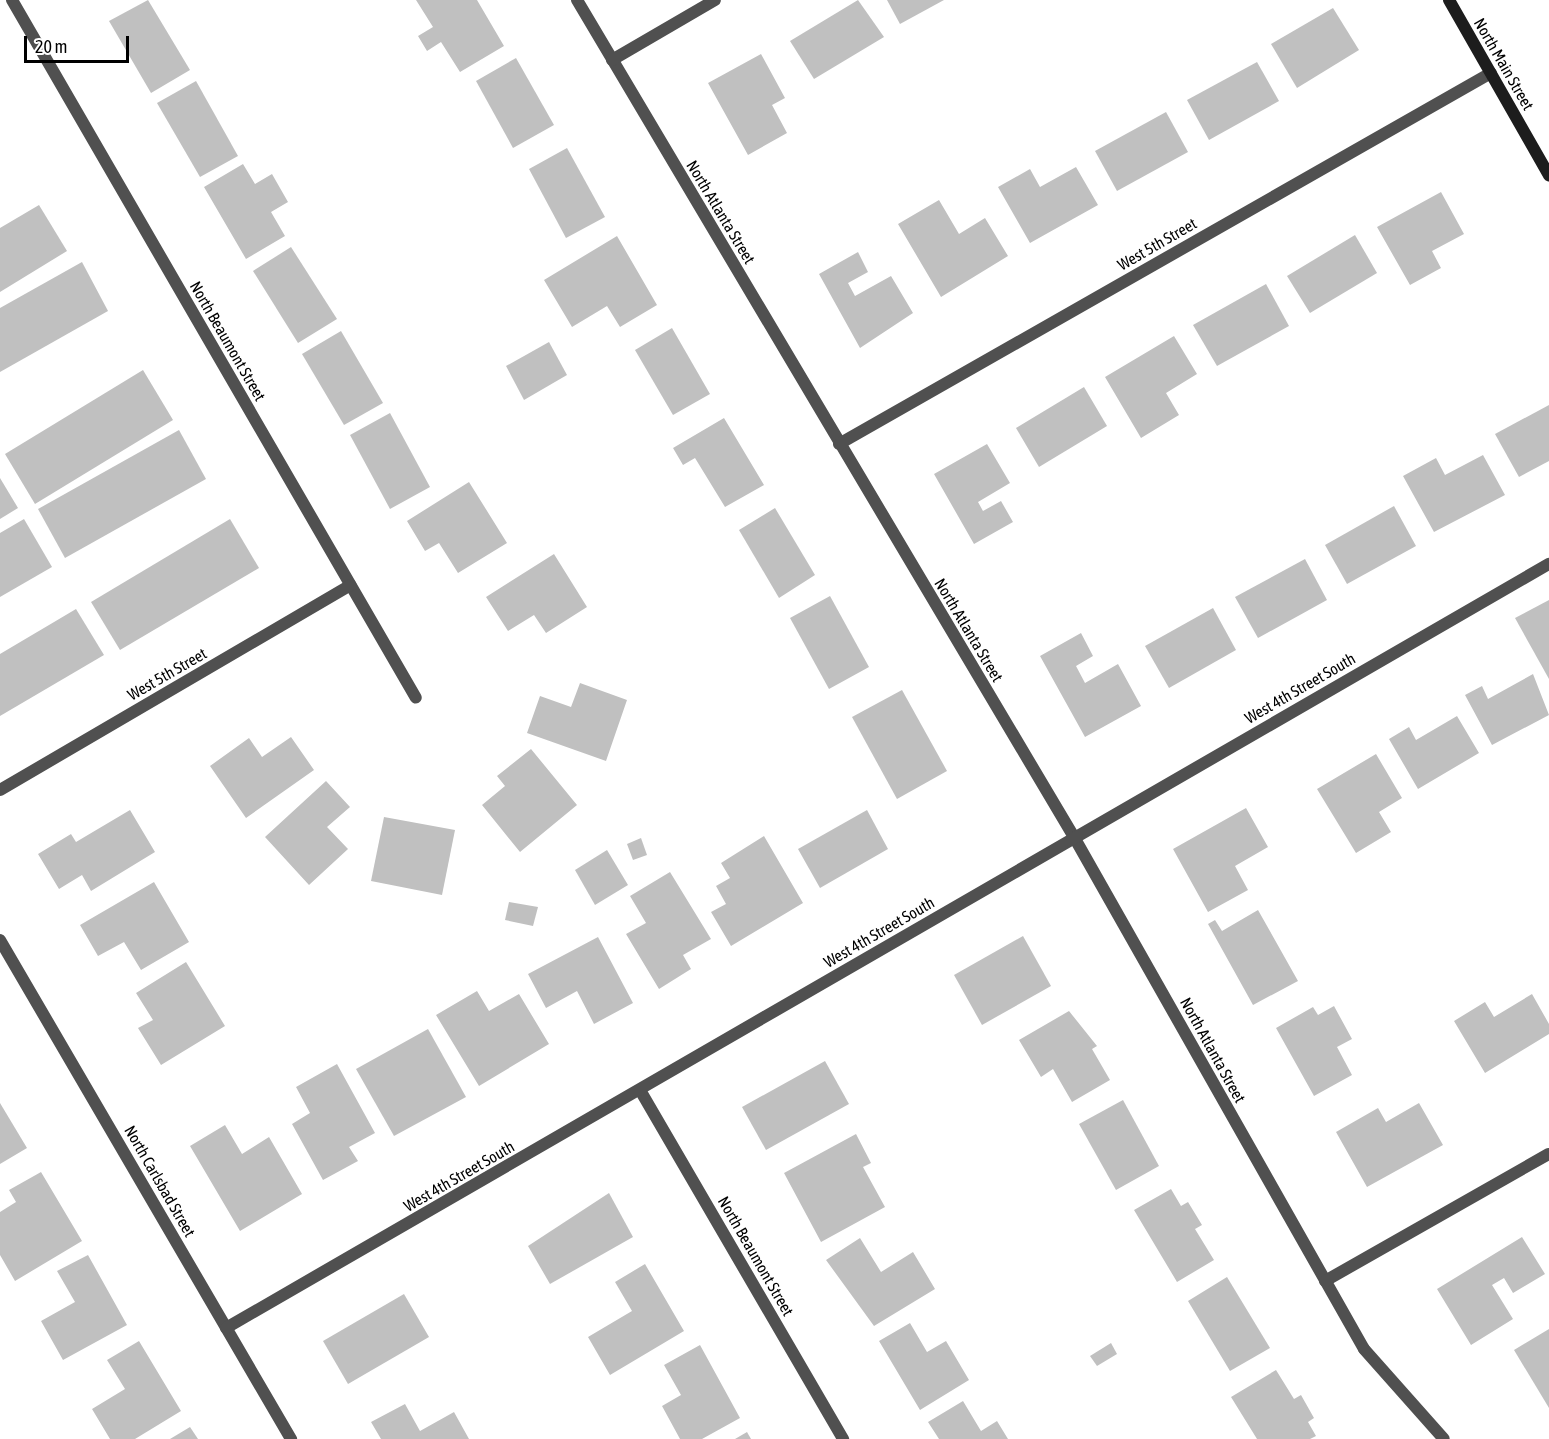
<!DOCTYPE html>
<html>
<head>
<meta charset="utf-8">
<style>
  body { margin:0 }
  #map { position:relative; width:1549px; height:1439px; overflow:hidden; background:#fff; font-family:"Asap Condensed",sans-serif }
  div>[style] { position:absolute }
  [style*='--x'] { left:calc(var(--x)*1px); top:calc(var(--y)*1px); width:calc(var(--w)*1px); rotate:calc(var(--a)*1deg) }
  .building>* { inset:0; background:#c0c0c0 }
  .street>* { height:12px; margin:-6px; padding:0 6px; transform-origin:6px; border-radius:6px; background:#505050 }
  .secondary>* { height:12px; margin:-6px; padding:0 6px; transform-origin:6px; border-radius:6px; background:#1d1d1d }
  span { translate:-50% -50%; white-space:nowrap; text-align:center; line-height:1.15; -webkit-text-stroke:5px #fff; paint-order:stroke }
  .street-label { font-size:16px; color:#000 }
  .scale { position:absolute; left:24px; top:36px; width:105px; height:27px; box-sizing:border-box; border:3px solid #000; border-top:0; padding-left:8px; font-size:18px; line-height:21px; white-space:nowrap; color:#000; -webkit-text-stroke:4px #fff; paint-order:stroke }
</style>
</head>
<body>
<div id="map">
  <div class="building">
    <i style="clip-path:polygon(148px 0,190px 70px,151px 93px,109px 21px)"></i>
    <i style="clip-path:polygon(416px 0,477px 0,504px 46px,460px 72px,441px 42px,427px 51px,418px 36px,433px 27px)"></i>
    <i style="clip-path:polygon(858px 0,884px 37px,814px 79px,790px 41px)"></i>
    <i style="clip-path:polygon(887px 0,944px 0,900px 24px)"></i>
    <i style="clip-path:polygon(1333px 8px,1359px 50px,1297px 88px,1271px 44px)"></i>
    <i style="clip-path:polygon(761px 54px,785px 98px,772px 105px,787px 133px,748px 155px,708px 83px)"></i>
    <i style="clip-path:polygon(516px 58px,554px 125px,513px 148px,476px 81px)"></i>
    <i style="clip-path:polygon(1257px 62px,1279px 101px,1209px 140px,1187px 100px)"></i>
    <i style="clip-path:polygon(196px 81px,238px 156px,200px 177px,157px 103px)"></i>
    <i style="clip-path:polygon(1166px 112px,1188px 152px,1117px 191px,1095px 151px)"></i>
    <i style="clip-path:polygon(567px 148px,605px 217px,566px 238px,529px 169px)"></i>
    <i style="clip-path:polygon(243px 164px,255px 184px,272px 174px,288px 202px,271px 212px,285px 236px,246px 259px,204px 187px)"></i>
    <i style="clip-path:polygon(1076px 167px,1098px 205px,1030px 243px,998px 187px,1030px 169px,1040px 187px)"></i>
    <i style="clip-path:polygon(1441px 192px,1464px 234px,1432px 251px,1441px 268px,1410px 285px,1377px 227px)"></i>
    <i style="clip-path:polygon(939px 200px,959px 234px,985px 218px,1008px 256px,941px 297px,898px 224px)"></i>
    <i style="clip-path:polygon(39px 205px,67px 251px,0 292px,0 228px)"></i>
    <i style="clip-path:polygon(1355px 235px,1377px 273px,1310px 313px,1287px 276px)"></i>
    <i style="clip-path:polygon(617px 236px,657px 305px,620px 327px,607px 306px,572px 327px,544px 280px)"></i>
    <i style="clip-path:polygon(291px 247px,337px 319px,298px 343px,253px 271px)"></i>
    <i style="clip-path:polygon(858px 252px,868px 272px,848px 283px,855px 296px,891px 276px,913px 313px,860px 348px,819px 274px)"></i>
    <i style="clip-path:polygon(82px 262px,108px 311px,0 372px,0 308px)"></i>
    <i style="clip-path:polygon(1266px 284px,1289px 326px,1217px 366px,1193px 325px)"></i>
    <i style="clip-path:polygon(672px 328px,710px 394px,673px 415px,635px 350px)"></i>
    <i style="clip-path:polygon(341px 331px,383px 403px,344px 425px,302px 354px)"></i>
    <i style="clip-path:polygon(1174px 336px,1197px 374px,1166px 393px,1179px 415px,1141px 438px,1105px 377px)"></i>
    <i style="clip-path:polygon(549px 342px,567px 375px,524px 400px,506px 366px)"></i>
    <i style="clip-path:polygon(143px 370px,173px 420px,35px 504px,5px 454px)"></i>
    <i style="clip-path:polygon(1084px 387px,1107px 426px,1039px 467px,1016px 428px)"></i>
    <i style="clip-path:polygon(1549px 405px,1549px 461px,1519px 477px,1495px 434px)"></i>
    <i style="clip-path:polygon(390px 413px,430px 487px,390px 509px,350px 435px)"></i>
    <i style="clip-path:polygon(724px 418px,764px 485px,725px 507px,695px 458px,683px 465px,673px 448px)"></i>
    <i style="clip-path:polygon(179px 430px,206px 479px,65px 558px,38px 509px)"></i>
    <i style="clip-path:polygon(987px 444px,1010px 483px,978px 502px,983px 511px,1001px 501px,1013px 522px,974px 544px,934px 474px)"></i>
    <i style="clip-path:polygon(1483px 455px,1505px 495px,1434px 532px,1403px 476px,1436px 458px,1445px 475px)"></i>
    <i style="clip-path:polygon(0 478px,18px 508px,0 519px)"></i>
    <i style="clip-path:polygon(469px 482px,507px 543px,458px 573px,439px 543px,425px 551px,407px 521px)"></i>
    <i style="clip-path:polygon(1394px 506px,1416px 546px,1347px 584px,1325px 545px)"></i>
    <i style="clip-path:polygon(775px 508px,815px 575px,779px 598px,739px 530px)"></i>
    <i style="clip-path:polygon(24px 519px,52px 567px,0 597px,0 533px)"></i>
    <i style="clip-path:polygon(230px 519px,259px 568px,120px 650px,91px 602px)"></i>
    <i style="clip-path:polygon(554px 554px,587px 607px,546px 633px,534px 615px,508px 631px,486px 597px)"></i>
    <i style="clip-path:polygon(1305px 559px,1327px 600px,1258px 638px,1235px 597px)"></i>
    <i style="clip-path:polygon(830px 596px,869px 667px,829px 689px,790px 618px)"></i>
    <i style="clip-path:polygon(1549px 600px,1549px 679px,1515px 618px)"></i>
    <i style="clip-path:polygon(1213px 608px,1236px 650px,1169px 688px,1145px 646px)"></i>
    <i style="clip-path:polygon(76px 609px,104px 655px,0 716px,0 654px)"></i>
    <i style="clip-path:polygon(1081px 633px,1093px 656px,1076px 666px,1085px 683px,1118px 664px,1141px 706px,1085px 737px,1040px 656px)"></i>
    <i style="clip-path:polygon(1533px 674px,1549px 715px,1492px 745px,1465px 695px,1482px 686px,1488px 699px)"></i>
    <i style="clip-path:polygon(580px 683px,627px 700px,606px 761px,527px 733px,540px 696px,571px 707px)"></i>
    <i style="clip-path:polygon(902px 690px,947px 771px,897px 799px,852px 717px)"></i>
    <i style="clip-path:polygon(1457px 716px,1479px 753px,1418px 789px,1389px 739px,1409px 727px,1416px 740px)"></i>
    <i style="clip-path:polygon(291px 737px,314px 770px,246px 818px,210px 766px,249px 738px,262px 757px)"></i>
    <i style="clip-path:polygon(531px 749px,577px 805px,520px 852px,482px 805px,505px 786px,497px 776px)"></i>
    <i style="clip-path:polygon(1376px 754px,1402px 798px,1379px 812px,1391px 832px,1356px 853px,1317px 789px)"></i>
    <i style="clip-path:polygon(326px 781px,350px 807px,327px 827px,348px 849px,309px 885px,265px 837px)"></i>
    <i style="clip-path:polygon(1246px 808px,1268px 847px,1235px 866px,1248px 890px,1208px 912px,1173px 849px)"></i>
    <i style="clip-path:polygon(130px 810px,155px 852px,91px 891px,82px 875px,59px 889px,38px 854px,71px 834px,76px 842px)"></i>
    <i style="clip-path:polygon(867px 810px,888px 849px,820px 888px,798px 849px)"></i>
    <i style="clip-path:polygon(384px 817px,455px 830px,442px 895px,371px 881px)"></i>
    <i style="clip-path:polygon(764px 836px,803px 903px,731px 946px,711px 912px,726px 904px,716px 886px,730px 878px,721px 863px)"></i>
    <i style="clip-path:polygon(641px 838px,647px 855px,633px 860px,627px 844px)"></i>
    <i style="clip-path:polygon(607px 850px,628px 885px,595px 905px,575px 870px)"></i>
    <i style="clip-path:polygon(670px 872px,711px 939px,683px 955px,691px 969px,659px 989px,626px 934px,646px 923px,630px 896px)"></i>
    <i style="clip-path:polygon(154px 882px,189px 942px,141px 970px,124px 942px,98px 956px,80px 925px)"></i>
    <i style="clip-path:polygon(509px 902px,538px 907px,533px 926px,505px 920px)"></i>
    <i style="clip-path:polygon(1258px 910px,1298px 981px,1253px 1005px,1208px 924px,1215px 920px,1222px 931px)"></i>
    <i style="clip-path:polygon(1023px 936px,1051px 986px,982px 1025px,954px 975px)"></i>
    <i style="clip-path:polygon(598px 937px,633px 1003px,594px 1024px,577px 991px,546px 1008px,528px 974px)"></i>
    <i style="clip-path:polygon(186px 962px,225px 1026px,161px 1065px,138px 1028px,153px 1020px,136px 993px)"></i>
    <i style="clip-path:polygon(477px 991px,489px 1011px,519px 994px,549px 1044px,479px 1086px,436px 1015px)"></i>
    <i style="clip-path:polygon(1532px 994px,1549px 1024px,1549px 1034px,1485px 1073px,1454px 1021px,1485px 1002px,1494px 1017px)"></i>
    <i style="clip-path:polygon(1334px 1006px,1352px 1039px,1337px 1047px,1352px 1075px,1314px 1096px,1276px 1028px,1313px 1007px,1318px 1015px)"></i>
    <i style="clip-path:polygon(1069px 1011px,1097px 1046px,1092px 1049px,1110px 1080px,1072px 1102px,1053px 1069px,1041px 1077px,1019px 1040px)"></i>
    <i style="clip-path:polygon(428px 1029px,466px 1097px,394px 1136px,356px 1069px)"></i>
    <i style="clip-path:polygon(825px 1061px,849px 1104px,766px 1150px,742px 1107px)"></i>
    <i style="clip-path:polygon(337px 1064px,375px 1133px,349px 1147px,358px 1161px,323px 1180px,292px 1124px,310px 1113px,296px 1087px)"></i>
    <i style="clip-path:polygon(1123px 1100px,1159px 1166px,1116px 1190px,1079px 1124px)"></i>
    <i style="clip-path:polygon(0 1103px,27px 1148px,0 1164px)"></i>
    <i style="clip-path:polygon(1419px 1103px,1443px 1145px,1367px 1187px,1336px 1132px,1378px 1108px,1386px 1122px)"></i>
    <i style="clip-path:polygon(225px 1125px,242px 1154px,269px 1137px,302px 1194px,240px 1231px,190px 1146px)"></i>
    <i style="clip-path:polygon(856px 1134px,871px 1163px,863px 1167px,885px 1207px,821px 1242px,784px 1173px)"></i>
    <i style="clip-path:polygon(41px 1172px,82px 1241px,15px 1281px,0 1255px,0 1212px,16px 1202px,9px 1190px)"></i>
    <i style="clip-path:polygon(1171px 1189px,1181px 1206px,1188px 1202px,1202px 1225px,1195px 1229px,1214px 1260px,1177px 1282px,1134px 1210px)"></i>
    <i style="clip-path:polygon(609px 1193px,633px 1237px,550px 1284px,528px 1246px)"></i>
    <i style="clip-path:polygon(1522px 1237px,1545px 1274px,1513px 1293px,1504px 1278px,1492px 1285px,1513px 1319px,1471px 1345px,1437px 1289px)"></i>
    <i style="clip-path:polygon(860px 1238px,881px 1272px,913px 1252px,935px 1289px,874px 1326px,826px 1260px)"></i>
    <i style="clip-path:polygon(88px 1255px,127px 1325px,63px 1360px,41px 1321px,75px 1302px,57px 1271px)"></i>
    <i style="clip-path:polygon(645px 1264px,684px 1331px,610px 1375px,588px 1337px,632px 1311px,615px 1282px)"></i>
    <i style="clip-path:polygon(1227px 1277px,1270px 1348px,1230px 1371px,1188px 1301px)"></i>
    <i style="clip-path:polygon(404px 1294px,429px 1337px,348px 1384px,323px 1341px)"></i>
    <i style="clip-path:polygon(910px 1323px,927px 1352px,946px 1341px,969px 1380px,920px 1410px,879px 1341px)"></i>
    <i style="clip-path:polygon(1549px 1329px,1549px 1408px,1514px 1350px)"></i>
    <i style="clip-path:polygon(139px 1341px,181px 1411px,135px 1439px,110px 1439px,92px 1409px,125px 1389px,107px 1360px)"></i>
    <i style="clip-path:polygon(1111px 1343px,1117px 1354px,1097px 1366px,1090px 1356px)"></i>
    <i style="clip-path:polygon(700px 1345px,740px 1418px,702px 1439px,680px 1439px,662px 1406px,681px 1395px,664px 1365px)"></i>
    <i style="clip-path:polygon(1276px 1370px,1294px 1399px,1301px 1395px,1314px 1418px,1308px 1422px,1316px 1436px,1310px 1439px,1257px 1439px,1231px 1397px)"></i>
    <i style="clip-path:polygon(963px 1401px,981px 1431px,997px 1421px,1008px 1439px,939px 1439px,928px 1422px)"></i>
    <i style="clip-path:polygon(405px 1404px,420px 1431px,454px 1412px,469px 1439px,381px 1439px,371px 1422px)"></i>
    <i style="clip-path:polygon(190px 1427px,198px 1439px,170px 1439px)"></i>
    <i style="clip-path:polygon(747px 1432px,751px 1439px,735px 1439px)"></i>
  </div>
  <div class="street">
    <i style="--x:12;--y:0;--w:806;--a:59.94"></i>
    <i style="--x:577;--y:0;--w:973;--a:59.3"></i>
    <i style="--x:1074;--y:837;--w:588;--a:60.47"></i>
    <i style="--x:1364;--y:1349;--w:120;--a:48.4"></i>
    <i style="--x:612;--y:60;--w:119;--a:-30.2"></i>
    <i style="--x:839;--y:444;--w:750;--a:-29.64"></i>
    <i style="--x:0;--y:790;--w:406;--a:-30.3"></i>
    <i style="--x:0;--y:940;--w:578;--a:59.75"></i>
    <i style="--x:640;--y:1090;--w:404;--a:59.8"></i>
    <i style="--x:1325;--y:1281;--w:257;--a:-29.6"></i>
    <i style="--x:226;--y:1328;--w:1528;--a:-30.01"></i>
  </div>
  <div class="secondary">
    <i style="--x:1449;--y:0;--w:202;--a:60.3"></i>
  </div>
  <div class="street-label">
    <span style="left:1504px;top:64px;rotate:60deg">North Main Street</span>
    <span style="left:721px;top:212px;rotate:59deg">North Atlanta Street</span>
    <span style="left:1157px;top:244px;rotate:-30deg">West 5th Street</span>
    <span style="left:228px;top:341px;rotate:60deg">North Beaumont Street</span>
    <span style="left:969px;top:630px;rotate:59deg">North Atlanta Street</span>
    <span style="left:167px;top:674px;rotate:-30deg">West 5th Street</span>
    <span style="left:1300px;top:688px;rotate:-30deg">West 4th Street South</span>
    <span style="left:879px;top:932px;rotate:-30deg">West 4th Street South</span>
    <span style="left:1213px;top:1050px;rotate:61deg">North Atlanta Street</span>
    <span style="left:459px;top:1176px;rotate:-30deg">West 4th Street South</span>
    <span style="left:160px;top:1181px;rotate:60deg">North Carlsbad Street</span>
    <span style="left:756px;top:1256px;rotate:60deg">North Beaumont Street</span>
  </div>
  <div class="scale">20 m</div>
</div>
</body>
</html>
